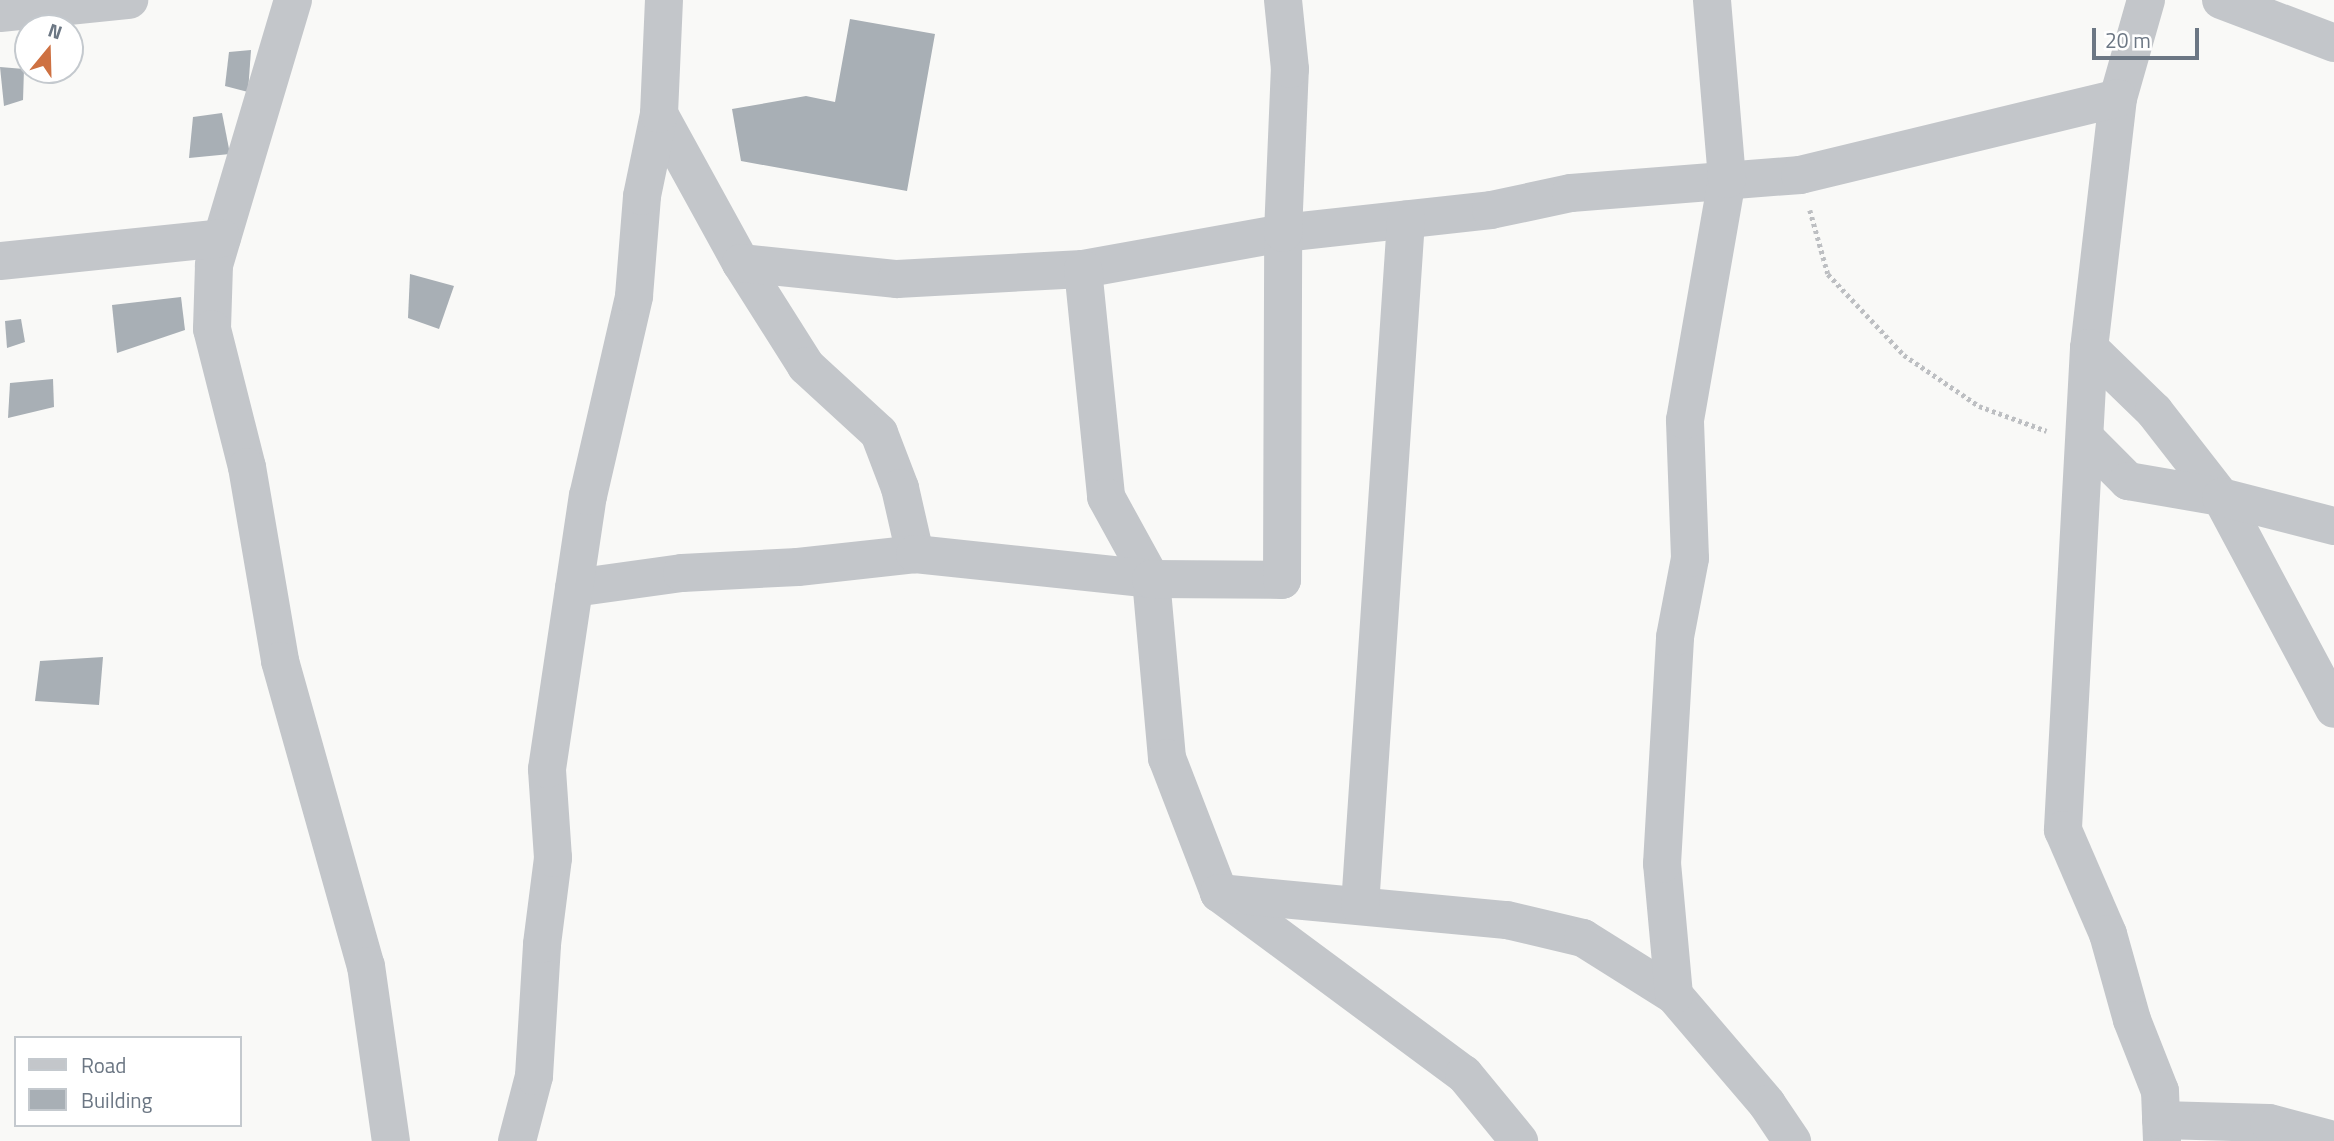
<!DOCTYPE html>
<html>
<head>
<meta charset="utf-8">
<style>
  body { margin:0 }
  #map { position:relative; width:2334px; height:1141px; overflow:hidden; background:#f9f9f7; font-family:"Titillium Web",sans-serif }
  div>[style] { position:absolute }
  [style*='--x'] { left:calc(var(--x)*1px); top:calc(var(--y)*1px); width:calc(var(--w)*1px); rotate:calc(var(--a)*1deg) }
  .building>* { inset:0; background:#a8afb5 }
  .path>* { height:4.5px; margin-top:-2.25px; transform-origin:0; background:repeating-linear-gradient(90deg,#bdbfc2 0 3.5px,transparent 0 7px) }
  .minor>* { height:38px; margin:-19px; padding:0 19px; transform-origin:19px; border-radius:19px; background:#c3c6ca }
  span { translate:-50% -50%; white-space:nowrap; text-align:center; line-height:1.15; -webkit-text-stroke:7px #fff; paint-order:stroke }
  .legend { position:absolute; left:14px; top:1036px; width:228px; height:91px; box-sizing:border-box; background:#fff; border:2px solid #c4c9ce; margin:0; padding:9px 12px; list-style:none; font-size:21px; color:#6c7784 }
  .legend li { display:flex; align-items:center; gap:14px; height:35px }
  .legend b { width:35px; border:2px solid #c4c9ce }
  .north { position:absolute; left:14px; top:14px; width:70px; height:70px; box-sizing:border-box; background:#fff; border:2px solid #c4c9ce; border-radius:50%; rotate:19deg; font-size:19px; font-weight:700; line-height:28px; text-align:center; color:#6c7784 }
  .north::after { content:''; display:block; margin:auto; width:24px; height:32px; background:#ce7142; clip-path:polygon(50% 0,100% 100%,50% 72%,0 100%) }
  .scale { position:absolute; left:2092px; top:28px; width:107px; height:32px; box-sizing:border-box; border:4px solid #6c7784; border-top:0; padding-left:9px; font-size:21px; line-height:24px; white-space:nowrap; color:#6c7784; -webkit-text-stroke:5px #fff; paint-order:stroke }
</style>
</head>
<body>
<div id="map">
  <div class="building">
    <i style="clip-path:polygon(850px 19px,935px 34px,907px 191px,741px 161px,732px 109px,806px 96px,835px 102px)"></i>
    <i style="clip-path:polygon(251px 50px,248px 92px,225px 86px,229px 52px)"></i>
    <i style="clip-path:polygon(0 67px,24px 69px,23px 100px,4px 106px)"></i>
    <i style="clip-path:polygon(222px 113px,230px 154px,189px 158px,193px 117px)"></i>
    <i style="clip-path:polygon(410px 274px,454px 286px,439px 329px,408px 318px)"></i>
    <i style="clip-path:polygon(181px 297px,185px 330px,117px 353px,112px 305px)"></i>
    <i style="clip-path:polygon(21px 319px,25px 342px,7px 348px,5px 321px)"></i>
    <i style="clip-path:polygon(53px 379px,54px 407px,8px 418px,10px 383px)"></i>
    <i style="clip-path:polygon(103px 657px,99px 705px,35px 701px,40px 661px)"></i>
  </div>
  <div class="path">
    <i style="--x:1810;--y:210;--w:66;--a:74.3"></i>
    <i style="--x:1828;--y:274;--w:111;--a:46.8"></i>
    <i style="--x:1904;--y:355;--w:91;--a:34.2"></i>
    <i style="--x:1979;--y:406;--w:72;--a:20.2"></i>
  </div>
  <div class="minor">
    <i style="--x:293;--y:0;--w:277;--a:106.6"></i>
    <i style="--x:214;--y:265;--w:64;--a:91.8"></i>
    <i style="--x:212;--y:329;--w:142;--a:75.8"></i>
    <i style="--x:247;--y:467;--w:197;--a:80.3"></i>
    <i style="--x:280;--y:661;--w:317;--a:74.3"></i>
    <i style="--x:366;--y:966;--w:177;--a:81.9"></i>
    <i style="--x:2146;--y:0;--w:102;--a:105.9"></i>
    <i style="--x:2118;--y:98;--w:252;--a:96.6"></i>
    <i style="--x:2089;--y:348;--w:483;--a:93.1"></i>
    <i style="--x:2063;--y:830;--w:113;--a:66.6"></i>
    <i style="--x:2108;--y:934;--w:89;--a:74.4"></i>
    <i style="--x:2132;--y:1020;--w:76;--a:68.5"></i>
    <i style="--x:2160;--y:1091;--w:50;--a:87.7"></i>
    <i style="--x:2221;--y:0;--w:121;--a:20.8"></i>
    <i style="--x:0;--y:13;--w:130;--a:-5.8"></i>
    <i style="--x:659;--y:114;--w:170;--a:61.2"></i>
    <i style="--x:741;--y:263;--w:122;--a:57.7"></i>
    <i style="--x:806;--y:366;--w:99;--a:42.5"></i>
    <i style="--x:879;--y:433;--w:59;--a:69.1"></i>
    <i style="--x:900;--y:488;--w:68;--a:77.2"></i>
    <i style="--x:0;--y:261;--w:223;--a:-5.9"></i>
    <i style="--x:741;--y:263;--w:157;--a:5.9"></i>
    <i style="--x:897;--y:279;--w:186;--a:-3.1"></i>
    <i style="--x:1083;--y:269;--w:203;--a:-10.2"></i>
    <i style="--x:1283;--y:233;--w:209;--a:-6.3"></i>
    <i style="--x:1491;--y:210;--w:82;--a:-12"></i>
    <i style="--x:1571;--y:193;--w:230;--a:-4.5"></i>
    <i style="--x:1800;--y:175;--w:327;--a:-13.6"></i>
    <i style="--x:1083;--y:269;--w:229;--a:84.2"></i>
    <i style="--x:1106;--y:497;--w:94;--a:61.2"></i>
    <i style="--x:1151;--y:579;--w:180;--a:84.9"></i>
    <i style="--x:1167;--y:758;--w:145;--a:68.9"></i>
    <i style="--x:1219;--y:893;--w:305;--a:36.5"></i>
    <i style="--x:1464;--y:1074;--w:87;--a:50.6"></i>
    <i style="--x:2089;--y:348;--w:91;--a:44.1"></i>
    <i style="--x:2154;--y:411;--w:109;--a:52.1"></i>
    <i style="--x:2221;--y:497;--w:240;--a:61.9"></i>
    <i style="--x:2085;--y:438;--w:61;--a:45"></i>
    <i style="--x:2128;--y:481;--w:94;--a:9.8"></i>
    <i style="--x:2221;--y:497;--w:117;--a:14.4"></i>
    <i style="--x:574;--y:588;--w:109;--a:-7.9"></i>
    <i style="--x:682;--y:573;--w:116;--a:-3"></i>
    <i style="--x:798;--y:567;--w:118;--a:-6.3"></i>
    <i style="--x:915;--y:554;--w:237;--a:6"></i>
    <i style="--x:1151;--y:579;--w:131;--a:0.4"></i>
    <i style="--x:1282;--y:580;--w:347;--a:-89.8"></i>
    <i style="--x:1283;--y:233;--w:164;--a:-87.6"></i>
    <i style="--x:1290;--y:69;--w:69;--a:-95.8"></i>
    <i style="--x:1219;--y:893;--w:289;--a:5.4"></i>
    <i style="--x:1507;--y:920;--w:78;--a:13.3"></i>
    <i style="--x:1583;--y:938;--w:107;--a:32.1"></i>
    <i style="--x:1674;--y:995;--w:143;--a:49.5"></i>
    <i style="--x:1767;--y:1104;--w:45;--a:56"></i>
    <i style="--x:1360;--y:906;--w:688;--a:-86.16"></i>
    <i style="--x:1674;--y:995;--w:132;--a:-95.2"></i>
    <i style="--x:1662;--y:864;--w:227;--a:-86.7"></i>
    <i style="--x:1675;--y:637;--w:80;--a:-79.2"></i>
    <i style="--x:1690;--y:558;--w:138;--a:-92.1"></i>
    <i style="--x:1685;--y:420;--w:245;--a:-80.1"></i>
    <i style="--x:1727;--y:179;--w:180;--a:-94.8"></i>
    <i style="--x:2161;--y:1120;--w:108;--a:1.6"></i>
    <i style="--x:2269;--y:1123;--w:67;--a:14.7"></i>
    <i style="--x:517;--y:1141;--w:67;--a:-75.3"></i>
    <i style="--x:534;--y:1076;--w:132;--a:-86.5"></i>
    <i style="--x:542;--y:944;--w:87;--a:-82.7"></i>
    <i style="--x:553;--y:858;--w:89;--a:-93.9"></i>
    <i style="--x:547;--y:769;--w:276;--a:-81.5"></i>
    <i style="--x:588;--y:496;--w:205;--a:-77"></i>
    <i style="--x:634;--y:296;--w:100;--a:-85.4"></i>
    <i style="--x:642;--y:196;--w:84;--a:-78.3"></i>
    <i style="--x:659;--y:114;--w:114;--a:-87.5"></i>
  </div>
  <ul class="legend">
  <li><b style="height:9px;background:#c3c6ca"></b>Road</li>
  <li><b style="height:19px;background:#a8afb5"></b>Building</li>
  </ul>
  <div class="north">N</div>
  <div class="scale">20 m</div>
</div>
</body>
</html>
